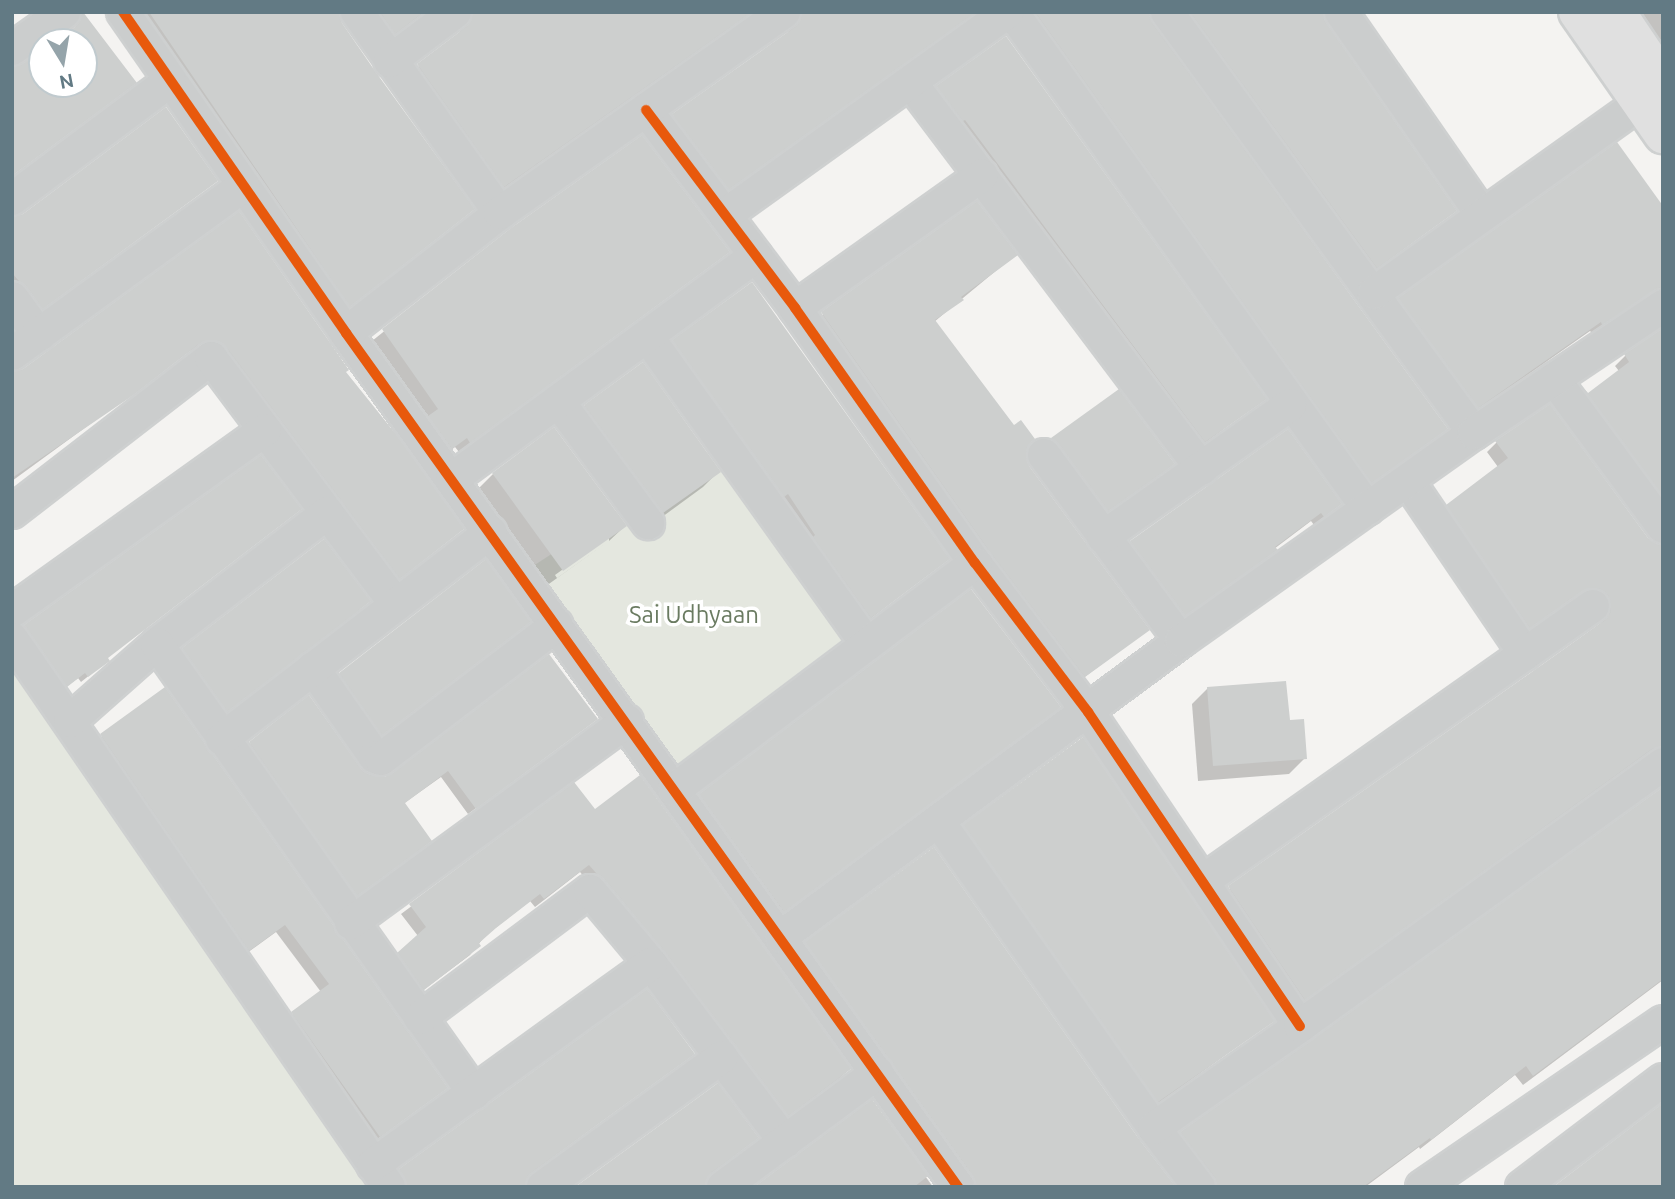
<!DOCTYPE html>
<html>
<head>
<meta charset="utf-8">
<style>
  body { margin:0 }
  #map { position:relative; width:1675px; height:1199px; overflow:hidden; background:#f4f3f1; font-family:Ubuntu,sans-serif }
  div>[style] { position:absolute }
  [style*='--x'] { left:calc(var(--x)*1px); top:calc(var(--y)*1px); width:calc(var(--w)*1px); rotate:calc(var(--a)*1deg) }
  .green>* { inset:0; background:#e4e7df }
  .shadow>* { inset:0; background:#0003 }
  .building>* { inset:0; background:#cdcfce }
  .roads { filter:drop-shadow(2px 0 #ced0d0) drop-shadow(-2px 0 #ced0d0) drop-shadow(0 2px #ced0d0) drop-shadow(0 -2px #ced0d0) }
  .street>* { height:32px; margin:-16px; padding:0 16px; transform-origin:16px; border-radius:16px; background:#cbcdcd }
  .secondary>* { height:38px; margin:-19px; padding:0 19px; transform-origin:19px; border-radius:19px; background:#e0e0e0 }
  .cycleway>* { height:10px; margin:-5px; padding:0 5px; transform-origin:5px; border-radius:5px; background:#e8590c }
  span { translate:-50% -50%; white-space:nowrap; text-align:center; line-height:1.15; -webkit-text-stroke:7px #fff; paint-order:stroke }
  .park-label { font-size:24px; color:#6a7b61 }
  .frame { position:absolute; inset:0; border:14px solid #627a84; pointer-events:none }
  .north { position:absolute; left:28px; top:28px; width:70px; height:70px; box-sizing:border-box; background:#fff; border:2px solid #c0cace; border-radius:50%; rotate:169deg; font-size:19px; font-weight:700; line-height:28px; text-align:center; color:#627a84 }
  .north::after { content:''; display:block; margin:auto; width:24px; height:32px; background:#95a4aa; clip-path:polygon(50% 0,100% 100%,50% 72%,0 100%) }
</style>
</head>
<body>
<div id="map">
  <div class="green">
    <i style="clip-path:polygon(719px 444px,861px 649px,674px 790px,521px 574px)"></i>
    <i style="clip-path:polygon(12px 639px,394px 1187px,12px 1187px)"></i>
  </div>
  <div class="shadow">
    <i style="clip-path:polygon(133px 12px,339px 12px,340px 23px,473px 209px,339px 315px)"></i>
    <i style="clip-path:polygon(361px 12px,425px 12px,384px 43px)"></i>
    <i style="clip-path:polygon(460px 12px,753px 12px,494px 196px,408px 75px,459px 34px,464px 22px)"></i>
    <i style="clip-path:polygon(787px 12px,978px 12px,718px 198px,663px 125px,787px 34px,793px 21px)"></i>
    <i style="clip-path:polygon(1018px 12px,1147px 12px,1446px 429px,1361px 492px)"></i>
    <i style="clip-path:polygon(1173px 12px,1321px 12px,1324px 23px,1455px 211px,1366px 277px)"></i>
    <i style="clip-path:polygon(1627px 12px,1663px 12px,1663px 57px)"></i>
    <i style="clip-path:polygon(937px 87px,1264px 399px,1197px 449px,930px 95px)"></i>
    <i style="clip-path:polygon(216px 181px,34px 315px,12px 289px,12px 219px)"></i>
    <i style="clip-path:polygon(1663px 202px,1663px 301px,1642px 300px,1592px 333px,1590px 331px,1468px 417px,1390px 309px,1400px 299px)"></i>
    <i style="clip-path:polygon(977px 204px,1015px 255px,934px 322px,1025px 448px,1028px 467px,1148px 629px,1074px 685px,812px 323px)"></i>
    <i style="clip-path:polygon(239px 214px,344px 373px,462px 529px,392px 585px,201px 347px,190px 351px,12px 481px,12px 373px,24px 371px)"></i>
    <i style="clip-path:polygon(512px 229px,728px 252px,459px 452px,455px 447px,440px 458px,419px 428px,427px 419px,372px 341px)"></i>
    <i style="clip-path:polygon(1663px 330px,1663px 519px,1571px 395px,1580px 386px,1588px 395px,1619px 371px,1615px 366px,1625px 356px)"></i>
    <i style="clip-path:polygon(674px 341px,947px 559px,860px 627px,663px 352px)"></i>
    <i style="clip-path:polygon(642px 364px,719px 471px,703px 487px,647px 528px,569px 422px,585px 406px)"></i>
    <i style="clip-path:polygon(1052px 440px,1173px 464px,1157px 479px,1091px 526px,1036px 455px)"></i>
    <i style="clip-path:polygon(1497px 442px,1648px 540px,1663px 546px,1663px 760px,1651px 755px,1640px 759px,1294px 1009px,1219px 897px,1601px 623px,1602px 616px,1579px 597px,1520px 636px,1437px 516px,1498px 467px,1487px 452px)"></i>
    <i style="clip-path:polygon(261px 458px,101px 666px,81px 682px,78px 678px,60px 691px,19px 633px)"></i>
    <i style="clip-path:polygon(evenodd,493px 474px,625px 526px,609px 541px,546px 586px,477px 490px,493px 474px,609px 536px,609px 541px,557px 578px,555px 575px,609px 536px)"></i>
    <i style="clip-path:polygon(1340px 504px,1314px 525px,1311px 521px,1274px 549px,1266px 559px,1175px 624px,1122px 551px,1131px 542px)"></i>
    <i style="clip-path:polygon(361px 609px,219px 718px,176px 657px,183px 649px)"></i>
    <i style="clip-path:polygon(520px 630px,373px 742px,332px 682px,340px 674px)"></i>
    <i style="clip-path:polygon(1208px 688px,1288px 722px,1305px 758px,1289px 774px,1198px 781px,1192px 704px)"></i>
    <i style="clip-path:polygon(165px 690px,446px 1088px,371px 1144px,284px 1022px,321px 992px,276px 932px,240px 958px,93px 744px)"></i>
    <i style="clip-path:polygon(309px 697px,359px 769px,368px 776px,384px 779px,596px 719px,468px 814px,441px 777px,403px 804px,423px 848px,350px 901px,243px 750px)"></i>
    <i style="clip-path:polygon(1059px 707px,772px 921px,690px 806px,700px 795px)"></i>
    <i style="clip-path:polygon(574px 785px,594px 812px,849px 1069px,840px 1078px,779px 1123px,657px 962px,580px 872px,535px 907px,530px 901px,485px 936px,470px 955px,414px 997px,390px 963px,418px 936px,401px 914px)"></i>
    <i style="clip-path:polygon(1663px 789px,1663px 980px,1523px 1085px,1515px 1075px,1420px 1149px,1419px 1147px,1365px 1187px,1202px 1187px,1171px 1143px,1181px 1133px)"></i>
    <i style="clip-path:polygon(965px 826px,1272px 1021px,1147px 1112px,954px 837px)"></i>
    <i style="clip-path:polygon(806px 943px,1138px 1140px,1173px 1187px,963px 1187px,796px 953px)"></i>
    <i style="clip-path:polygon(693px 1053px,525px 1178px,523px 1187px,392px 1187px,390px 1181px,400px 1170px)"></i>
    <i style="clip-path:polygon(872px 1102px,933px 1187px,757px 1187px)"></i>
    <i style="clip-path:polygon(756px 1138px,704px 1181px,578px 1187px)"></i>
  </div>
  <div class="building">
    <i style="clip-path:polygon(83px 12px,137px 83px,12px 176px,12px 67px,42px 50px,42px 84px,84px 84px,84px 42px,54px 42px,75px 27px)"></i>
    <i style="clip-path:polygon(149px 12px,339px 12px,342px 23px,375px 71px,475px 209px,350px 307px)"></i>
    <i style="clip-path:polygon(380px 12px,424px 12px,395px 34px)"></i>
    <i style="clip-path:polygon(473px 12px,752px 12px,504px 187px,417px 64px,466px 27px)"></i>
    <i style="clip-path:polygon(802px 12px,976px 12px,729px 190px,672px 114px,795px 27px)"></i>
    <i style="clip-path:polygon(1035px 12px,1149px 12px,1152px 23px,1448px 429px,1372px 483px)"></i>
    <i style="clip-path:polygon(1190px 12px,1323px 12px,1326px 22px,1457px 211px,1377px 268px)"></i>
    <i style="clip-path:polygon(1006px 36px,1267px 399px,1205px 442px,965px 120px,963px 121px,936px 86px)"></i>
    <i style="clip-path:polygon(166px 107px,218px 181px,43px 309px,12px 273px,12px 217px,23px 214px)"></i>
    <i style="clip-path:polygon(642px 135px,730px 252px,470px 443px,467px 438px,452px 449px,428px 416px,438px 409px,382px 329px,511px 228px)"></i>
    <i style="clip-path:polygon(1617px 142px,1663px 206px,1663px 288px,1653px 291px,1602px 325px,1601px 322px,1478px 408px,1398px 298px)"></i>
    <i style="clip-path:polygon(977px 201px,1018px 255px,961px 297px,964px 300px,935px 320px,1014px 425px,1021px 420px,1035px 439px,1027px 448px,1029px 466px,1150px 630px,1085px 677px,990px 552px,821px 312px)"></i>
    <i style="clip-path:polygon(239px 211px,349px 370px,346px 372px,399px 438px,464px 529px,400px 579px,226px 347px,217px 341px,200px 343px,135px 394px,12px 478px,12px 372px,23px 369px,49px 350px)"></i>
    <i style="clip-path:polygon(752px 282px,950px 559px,871px 618px,813px 537px,815px 535px,788px 494px,784px 497px,672px 340px)"></i>
    <i style="clip-path:polygon(1663px 328px,1663px 496px,1580px 384px,1588px 393px,1629px 362px,1624px 354px)"></i>
    <i style="clip-path:polygon(643px 362px,721px 472px,663px 513px,584px 405px)"></i>
    <i style="clip-path:polygon(1119px 389px,1175px 464px,1108px 511px,1051px 438px)"></i>
    <i style="clip-path:polygon(1550px 404px,1648px 538px,1663px 545px,1663px 746px,1652px 749px,1305px 1000px,1228px 886px,1604px 621px,1610px 613px,1611px 604px,1608px 595px,1600px 589px,1591px 588px,1530px 628px,1446px 505px,1508px 458px,1495px 441px)"></i>
    <i style="clip-path:polygon(554px 427px,627px 526px,563px 571px,492px 473px)"></i>
    <i style="clip-path:polygon(1288px 429px,1342px 504px,1324px 517px,1321px 513px,1275px 547px,1278px 550px,1185px 616px,1130px 541px)"></i>
    <i style="clip-path:polygon(261px 455px,302px 509px,108px 658px,110px 661px,88px 677px,85px 673px,67px 687px,24px 625px)"></i>
    <i style="clip-path:polygon(324px 539px,371px 601px,227px 712px,182px 648px)"></i>
    <i style="clip-path:polygon(486px 559px,531px 622px,382px 735px,339px 673px)"></i>
    <i style="clip-path:polygon(971px 589px,1061px 707px,784px 912px,699px 794px)"></i>
    <i style="clip-path:polygon(549px 654px,598px 719px,476px 809px,448px 771px,405px 803px,432px 841px,357px 896px,249px 742px,309px 695px,360px 767px,369px 774px,385px 777px)"></i>
    <i style="clip-path:polygon(1286px 681px,1290px 720px,1304px 719px,1307px 759px,1213px 766px,1207px 687px)"></i>
    <i style="clip-path:polygon(165px 687px,448px 1088px,380px 1137px,291px 1012px,329px 984px,285px 925px,249px 951px,100px 734px)"></i>
    <i style="clip-path:polygon(1083px 737px,1275px 1021px,1158px 1102px,963px 825px)"></i>
    <i style="clip-path:polygon(640px 775px,851px 1069px,788px 1116px,666px 953px,589px 865px,544px 899px,540px 894px,496px 928px,479px 943px,481px 946px,424px 990px,397px 953px,426px 927px,409px 904px,574px 782px,595px 809px)"></i>
    <i style="clip-path:polygon(1663px 787px,1663px 979px,1533px 1076px,1526px 1066px,1431px 1140px,1430px 1138px,1363px 1187px,1217px 1187px,1214px 1176px,1180px 1132px)"></i>
    <i style="clip-path:polygon(934px 847px,1139px 1139px,1176px 1187px,976px 1187px,973px 1176px,805px 942px)"></i>
    <i style="clip-path:polygon(647px 989px,695px 1054px,532px 1172px,525px 1187px,407px 1187px,399px 1169px)"></i>
    <i style="clip-path:polygon(718px 1083px,759px 1138px,712px 1172px,705px 1187px,575px 1187px)"></i>
    <i style="clip-path:polygon(872px 1099px,928px 1176px,914px 1187px,754px 1187px)"></i>
    <i style="clip-path:polygon(1663px 1103px,1663px 1187px,1553px 1187px)"></i>
  </div>
  <div class="roads">
    <div class="street">
      <i style="--x:123;--y:12;--w:391;--a:55.2"></i>
      <i style="--x:346;--y:333;--w:1051;--a:54.37"></i>
      <i style="--x:357;--y:12;--w:247;--a:54.6"></i>
      <i style="--x:1012;--y:12;--w:611;--a:54.39"></i>
      <i style="--x:1167;--y:12;--w:521;--a:53.9"></i>
      <i style="--x:1341;--y:12;--w:247;--a:55.2"></i>
      <i style="--x:12;--y:49;--w:64;--a:-35.4"></i>
      <i style="--x:390;--y:61;--w:81;--a:-37"></i>
      <i style="--x:911;--y:83;--w:483;--a:53"></i>
      <i style="--x:646;--y:110;--w:248;--a:53"></i>
      <i style="--x:795;--y:308;--w:312;--a:54.8"></i>
      <i style="--x:975;--y:563;--w:187;--a:52.8"></i>
      <i style="--x:1088;--y:712;--w:379;--a:56"></i>
      <i style="--x:12;--y:199;--w:197;--a:-36.8"></i>
      <i style="--x:725;--y:215;--w:348;--a:-35.7"></i>
      <i style="--x:1374;--y:293;--w:327;--a:-35.5"></i>
      <i style="--x:12;--y:298;--w:46;--a:53.9"></i>
      <i style="--x:795;--y:308;--w:229;--a:-35.4"></i>
      <i style="--x:346;--y:333;--w:195;--a:-37.9"></i>
      <i style="--x:500;--y:213;--w:348;--a:-35.3"></i>
      <i style="--x:647;--y:336;--w:379;--a:54.5"></i>
      <i style="--x:12;--y:354;--w:286;--a:-36"></i>
      <i style="--x:1554;--y:379;--w:184;--a:53.6"></i>
      <i style="--x:558;--y:401;--w:152;--a:53.6"></i>
      <i style="--x:1044;--y:455;--w:231;--a:53.6"></i>
      <i style="--x:452;--y:479;--w:377;--a:-36.3"></i>
      <i style="--x:1408;--y:481;--w:209;--a:55.9"></i>
      <i style="--x:12;--y:512;--w:252;--a:-37.7"></i>
      <i style="--x:211;--y:358;--w:308;--a:53.1"></i>
      <i style="--x:1103;--y:537;--w:229;--a:-35.2"></i>
      <i style="--x:12;--y:611;--w:311;--a:-35.6"></i>
      <i style="--x:12;--y:639;--w:665;--a:55.47"></i>
      <i style="--x:157;--y:644;--w:215;--a:-37.6"></i>
      <i style="--x:313;--y:668;--w:108;--a:55.1"></i>
      <i style="--x:375;--y:757;--w:6;--a:18"></i>
      <i style="--x:381;--y:759;--w:221;--a:-37.3"></i>
      <i style="--x:70;--y:721;--w:116;--a:-41.5"></i>
      <i style="--x:157;--y:644;--w:550;--a:54.78"></i>
      <i style="--x:222;--y:739;--w:339;--a:-37.6"></i>
      <i style="--x:674;--y:790;--w:377;--a:-37"></i>
      <i style="--x:939;--y:822;--w:374;--a:54.9"></i>
      <i style="--x:1154;--y:1128;--w:74;--a:52.7"></i>
      <i style="--x:1203;--y:881;--w:477;--a:-35.2"></i>
      <i style="--x:351;--y:923;--w:342;--a:-36.2"></i>
      <i style="--x:781;--y:937;--w:498;--a:-36.5"></i>
      <i style="--x:1181;--y:641;--w:359;--a:-35.4"></i>
      <i style="--x:1474;--y:433;--w:228;--a:-33.9"></i>
      <i style="--x:420;--y:1018;--w:212;--a:-36.8"></i>
      <i style="--x:590;--y:891;--w:95;--a:50.1"></i>
      <i style="--x:651;--y:964;--w:223;--a:53"></i>
      <i style="--x:1154;--y:1128;--w:178;--a:-34.9"></i>
      <i style="--x:1300;--y:1026;--w:448;--a:-35.8"></i>
      <i style="--x:373;--y:1165;--w:343;--a:-35.9"></i>
      <i style="--x:543;--y:1187;--w:221;--a:-36"></i>
      <i style="--x:723;--y:1187;--w:192;--a:-36.5"></i>
      <i style="--x:1422;--y:1187;--w:292;--a:-34.4"></i>
      <i style="--x:1522;--y:1187;--w:177;--a:-37.2"></i>
    </div>
    <div class="secondary">
      <i style="--x:1578;--y:12;--w:149;--a:55.1"></i>
      <i style="--x:1616;--y:12;--w:84;--a:56.1"></i>
    </div>
  </div>
  <div class="cycleway">
    <i style="--x:123;--y:12;--w:391;--a:55.2"></i>
    <i style="--x:346;--y:333;--w:1051;--a:54.37"></i>
    <i style="--x:646;--y:110;--w:248;--a:53"></i>
    <i style="--x:795;--y:308;--w:312;--a:54.8"></i>
    <i style="--x:975;--y:563;--w:187;--a:52.8"></i>
    <i style="--x:1088;--y:712;--w:379;--a:56"></i>
  </div>
  <div class="park-label">
    <span style="left:694px;top:615px">Sai Udhyaan</span>
  </div>
  <div class="frame"></div>
  <div class="north">N</div>
</div>
</body>
</html>
